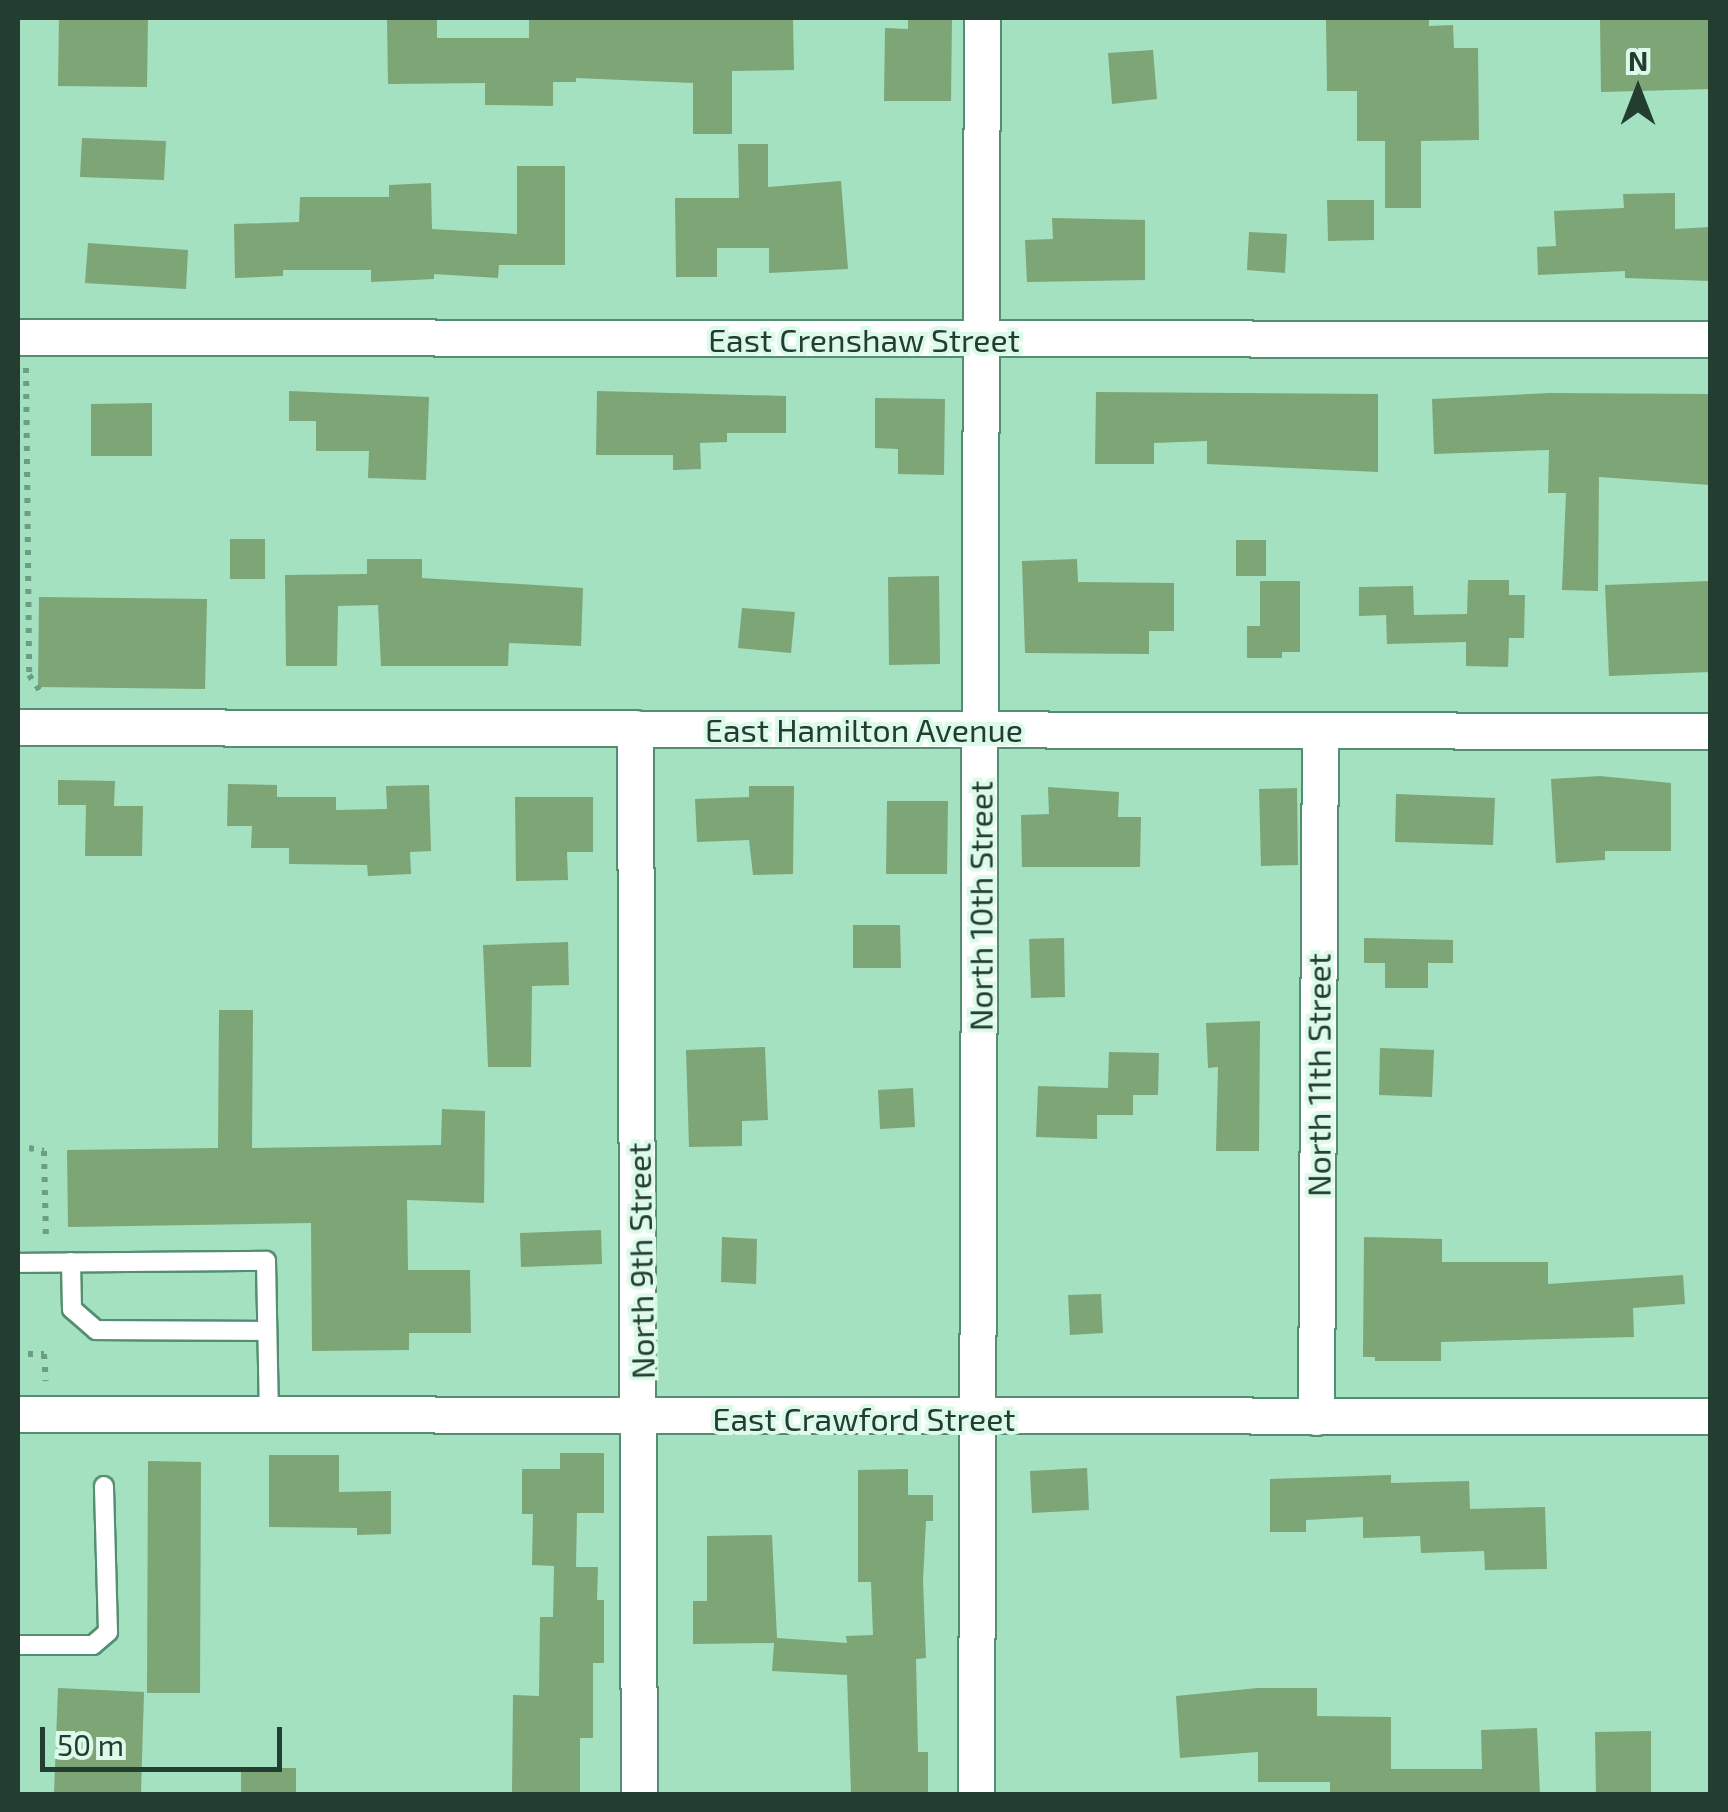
<!DOCTYPE html>
<html>
<head>
<meta charset="utf-8">
<style>
  body { margin:0 }
  #map { position:relative; width:1728px; height:1812px; overflow:hidden; background:#a3e1c0; font-family:"Exo 2",sans-serif }
  div>[style] { position:absolute }
  [style*='--x'] { left:calc(var(--x)*1px); top:calc(var(--y)*1px); width:calc(var(--w)*1px); rotate:calc(var(--a)*1deg) }
  .building>* { inset:0; background:#7da576 }
  .path>* { height:6px; margin-top:-3px; transform-origin:0; background:repeating-linear-gradient(90deg,#6e9d85 0 5px,transparent 0 13px) }
  .roads { filter:drop-shadow(2px 0 #538e70) drop-shadow(-2px 0 #538e70) drop-shadow(0 2px #538e70) drop-shadow(0 -2px #538e70) }
  .service>* { height:18px; margin:-9px; padding:0 9px; transform-origin:9px; border-radius:9px; background:#fff }
  .minor>* { height:35px; margin:-17.5px; padding:0 17.5px; transform-origin:17.5px; border-radius:17.5px; background:#fff }
  span { translate:-50% -50%; white-space:nowrap; text-align:center; line-height:1.15; -webkit-text-stroke:8px #dcfae9; paint-order:stroke }
  .street-label { font-size:32px; color:#233d30 }
  .frame { position:absolute; inset:0; border:20px solid #233d30; pointer-events:none }
  .north { position:absolute; left:1588px; top:40px; width:100px; height:100px; -webkit-text-stroke:8px #dcfae9; paint-order:stroke; rotate:0deg; font-size:28px; font-weight:700; line-height:40px; text-align:center; color:#233d30 }
  .north::after { content:''; display:block; margin:auto; width:35px; height:45px; background:#233d30; clip-path:polygon(50% 0,100% 100%,50% 72%,0 100%) }
  .scale { position:absolute; left:40px; top:1727px; width:242px; height:45px; box-sizing:border-box; border:5px solid #233d30; border-top:0; padding-left:12px; font-size:30px; line-height:35px; white-space:nowrap; color:#233d30; -webkit-text-stroke:8px #dcfae9; paint-order:stroke }
</style>
</head>
<body>
<div id="map">
  <div class="building">
    <i style="clip-path:polygon(59px 18px,148px 18px,147px 87px,58px 86px)"></i>
    <i style="clip-path:polygon(387px 18px,437px 18px,437px 38px,529px 38px,529px 18px,793px 18px,794px 70px,732px 71px,732px 134px,693px 134px,693px 83px,576px 78px,576px 82px,553px 82px,553px 106px,485px 105px,485px 83px,388px 84px)"></i>
    <i style="clip-path:polygon(908px 18px,952px 18px,951px 101px,884px 101px,885px 28px,908px 29px)"></i>
    <i style="clip-path:polygon(1326px 18px,1429px 18px,1429px 26px,1453px 25px,1454px 48px,1478px 48px,1479px 140px,1421px 141px,1421px 208px,1385px 208px,1385px 141px,1357px 141px,1357px 91px,1327px 91px)"></i>
    <i style="clip-path:polygon(1600px 18px,1710px 18px,1710px 89px,1601px 92px)"></i>
    <i style="clip-path:polygon(1153px 50px,1157px 99px,1112px 104px,1108px 53px)"></i>
    <i style="clip-path:polygon(82px 138px,166px 141px,164px 180px,80px 177px)"></i>
    <i style="clip-path:polygon(738px 144px,768px 144px,768px 187px,841px 181px,848px 269px,769px 273px,769px 248px,717px 248px,717px 277px,676px 277px,675px 198px,739px 198px)"></i>
    <i style="clip-path:polygon(517px 166px,565px 166px,565px 265px,499px 265px,498px 278px,434px 274px,434px 279px,371px 282px,371px 270px,283px 270px,283px 276px,235px 278px,234px 224px,299px 222px,300px 197px,389px 197px,389px 185px,431px 183px,432px 229px,517px 234px)"></i>
    <i style="clip-path:polygon(1675px 193px,1675px 229px,1710px 227px,1710px 281px,1625px 278px,1625px 271px,1538px 275px,1537px 247px,1556px 246px,1554px 211px,1624px 208px,1623px 194px)"></i>
    <i style="clip-path:polygon(1327px 200px,1374px 200px,1374px 240px,1328px 241px)"></i>
    <i style="clip-path:polygon(1052px 218px,1145px 220px,1145px 280px,1027px 282px,1025px 240px,1053px 239px)"></i>
    <i style="clip-path:polygon(1249px 232px,1287px 234px,1285px 273px,1247px 270px)"></i>
    <i style="clip-path:polygon(88px 243px,188px 250px,186px 289px,85px 283px)"></i>
    <i style="clip-path:polygon(289px 391px,429px 397px,426px 480px,368px 478px,369px 451px,316px 451px,316px 421px,289px 421px)"></i>
    <i style="clip-path:polygon(597px 391px,786px 396px,786px 433px,727px 433px,727px 442px,700px 443px,701px 469px,673px 470px,673px 455px,596px 455px)"></i>
    <i style="clip-path:polygon(1096px 392px,1378px 394px,1378px 472px,1207px 464px,1207px 441px,1154px 443px,1154px 464px,1095px 464px)"></i>
    <i style="clip-path:polygon(1550px 393px,1710px 394px,1710px 485px,1599px 477px,1598px 591px,1562px 590px,1566px 493px,1548px 493px,1549px 450px,1434px 454px,1432px 399px)"></i>
    <i style="clip-path:polygon(875px 398px,945px 399px,944px 475px,898px 474px,898px 449px,875px 448px)"></i>
    <i style="clip-path:polygon(152px 403px,152px 456px,91px 456px,91px 404px)"></i>
    <i style="clip-path:polygon(230px 539px,265px 539px,265px 579px,230px 579px)"></i>
    <i style="clip-path:polygon(1236px 540px,1266px 540px,1266px 576px,1236px 576px)"></i>
    <i style="clip-path:polygon(367px 559px,422px 559px,422px 578px,583px 588px,581px 646px,509px 643px,508px 666px,381px 666px,378px 605px,338px 606px,337px 666px,286px 666px,285px 575px,367px 574px)"></i>
    <i style="clip-path:polygon(1077px 559px,1078px 582px,1174px 583px,1174px 631px,1149px 631px,1149px 654px,1025px 653px,1022px 561px)"></i>
    <i style="clip-path:polygon(939px 576px,940px 664px,889px 665px,888px 577px)"></i>
    <i style="clip-path:polygon(1468px 580px,1509px 580px,1509px 595px,1525px 595px,1524px 638px,1509px 638px,1508px 667px,1466px 666px,1466px 642px,1387px 644px,1386px 615px,1359px 616px,1359px 587px,1413px 586px,1414px 615px,1467px 614px)"></i>
    <i style="clip-path:polygon(1260px 581px,1300px 581px,1300px 652px,1282px 652px,1282px 658px,1247px 658px,1247px 626px,1260px 626px)"></i>
    <i style="clip-path:polygon(1710px 581px,1710px 672px,1609px 676px,1605px 585px)"></i>
    <i style="clip-path:polygon(39px 597px,207px 599px,205px 689px,38px 687px)"></i>
    <i style="clip-path:polygon(742px 608px,795px 612px,791px 653px,738px 648px)"></i>
    <i style="clip-path:polygon(1600px 776px,1671px 783px,1671px 851px,1605px 851px,1605px 860px,1556px 863px,1551px 779px)"></i>
    <i style="clip-path:polygon(58px 780px,115px 781px,114px 806px,143px 806px,142px 856px,85px 856px,86px 805px,58px 805px)"></i>
    <i style="clip-path:polygon(228px 784px,277px 785px,277px 797px,336px 797px,336px 810px,387px 809px,386px 786px,429px 785px,431px 851px,410px 852px,411px 874px,368px 876px,367px 865px,289px 864px,289px 848px,251px 848px,252px 826px,227px 826px)"></i>
    <i style="clip-path:polygon(749px 786px,794px 786px,793px 874px,753px 875px,749px 840px,697px 842px,695px 799px,749px 797px)"></i>
    <i style="clip-path:polygon(1048px 787px,1119px 792px,1118px 817px,1141px 817px,1140px 867px,1022px 867px,1021px 815px,1049px 814px)"></i>
    <i style="clip-path:polygon(1297px 788px,1298px 865px,1261px 866px,1259px 789px)"></i>
    <i style="clip-path:polygon(1396px 794px,1495px 798px,1493px 845px,1395px 842px)"></i>
    <i style="clip-path:polygon(515px 797px,593px 797px,593px 852px,567px 852px,568px 880px,516px 881px)"></i>
    <i style="clip-path:polygon(887px 801px,948px 801px,947px 874px,886px 874px)"></i>
    <i style="clip-path:polygon(853px 925px,900px 925px,901px 968px,853px 968px)"></i>
    <i style="clip-path:polygon(1064px 938px,1065px 997px,1031px 998px,1029px 939px)"></i>
    <i style="clip-path:polygon(1364px 938px,1453px 940px,1453px 963px,1428px 963px,1428px 988px,1385px 988px,1385px 963px,1364px 963px)"></i>
    <i style="clip-path:polygon(568px 942px,569px 985px,532px 986px,531px 1067px,488px 1067px,483px 945px)"></i>
    <i style="clip-path:polygon(219px 1010px,253px 1010px,252px 1148px,441px 1145px,442px 1109px,485px 1111px,484px 1203px,407px 1200px,408px 1270px,470px 1270px,471px 1333px,409px 1333px,409px 1350px,312px 1351px,311px 1223px,68px 1227px,67px 1150px,218px 1148px)"></i>
    <i style="clip-path:polygon(1260px 1021px,1259px 1151px,1216px 1151px,1218px 1067px,1208px 1068px,1206px 1023px)"></i>
    <i style="clip-path:polygon(765px 1047px,768px 1120px,742px 1121px,742px 1146px,689px 1147px,686px 1050px)"></i>
    <i style="clip-path:polygon(1380px 1048px,1434px 1050px,1432px 1097px,1379px 1095px)"></i>
    <i style="clip-path:polygon(1109px 1052px,1159px 1053px,1158px 1095px,1133px 1095px,1133px 1115px,1097px 1115px,1097px 1139px,1036px 1137px,1038px 1086px,1108px 1088px)"></i>
    <i style="clip-path:polygon(913px 1088px,915px 1127px,880px 1129px,878px 1090px)"></i>
    <i style="clip-path:polygon(601px 1230px,602px 1264px,521px 1267px,520px 1233px)"></i>
    <i style="clip-path:polygon(722px 1237px,757px 1239px,756px 1284px,721px 1282px)"></i>
    <i style="clip-path:polygon(1364px 1237px,1442px 1239px,1442px 1262px,1548px 1262px,1548px 1284px,1683px 1275px,1685px 1304px,1633px 1308px,1634px 1337px,1441px 1342px,1441px 1361px,1375px 1361px,1375px 1357px,1363px 1357px)"></i>
    <i style="clip-path:polygon(1101px 1294px,1103px 1333px,1070px 1335px,1068px 1295px)"></i>
    <i style="clip-path:polygon(560px 1453px,604px 1453px,604px 1513px,577px 1513px,576px 1567px,598px 1567px,597px 1600px,604px 1600px,604px 1663px,593px 1663px,593px 1738px,580px 1738px,580px 1794px,512px 1794px,513px 1695px,539px 1696px,540px 1617px,553px 1617px,554px 1566px,532px 1565px,533px 1514px,522px 1514px,522px 1469px,560px 1469px)"></i>
    <i style="clip-path:polygon(269px 1455px,339px 1455px,339px 1492px,391px 1491px,391px 1534px,357px 1535px,357px 1528px,269px 1527px)"></i>
    <i style="clip-path:polygon(148px 1461px,201px 1462px,200px 1693px,147px 1693px)"></i>
    <i style="clip-path:polygon(1087px 1468px,1089px 1510px,1032px 1513px,1030px 1471px)"></i>
    <i style="clip-path:polygon(908px 1469px,908px 1495px,933px 1495px,933px 1521px,926px 1521px,923px 1581px,926px 1658px,916px 1659px,918px 1752px,928px 1752px,928px 1794px,851px 1793px,847px 1675px,772px 1671px,774px 1643px,693px 1644px,693px 1601px,707px 1601px,707px 1536px,772px 1535px,777px 1638px,847px 1643px,846px 1636px,873px 1635px,871px 1582px,858px 1582px,858px 1470px)"></i>
    <i style="clip-path:polygon(1391px 1475px,1391px 1483px,1469px 1481px,1470px 1509px,1545px 1507px,1547px 1569px,1485px 1570px,1484px 1551px,1421px 1553px,1420px 1536px,1363px 1538px,1363px 1517px,1306px 1520px,1306px 1532px,1270px 1532px,1270px 1479px)"></i>
    <i style="clip-path:polygon(58px 1688px,144px 1692px,141px 1794px,54px 1794px)"></i>
    <i style="clip-path:polygon(1258px 1688px,1317px 1688px,1317px 1716px,1391px 1717px,1391px 1769px,1482px 1769px,1481px 1730px,1537px 1728px,1540px 1794px,1330px 1794px,1330px 1782px,1258px 1782px,1258px 1752px,1180px 1758px,1176px 1696px)"></i>
    <i style="clip-path:polygon(1651px 1731px,1651px 1794px,1596px 1794px,1595px 1732px)"></i>
    <i style="clip-path:polygon(241px 1768px,296px 1768px,296px 1794px,241px 1794px)"></i>
  </div>
  <div class="path">
    <i style="--x:26;--y:368;--w:307;--a:89.4"></i>
    <i style="--x:29;--y:675;--w:24;--a:55"></i>
    <i style="--x:29;--y:1148;--w:15;--a:11"></i>
    <i style="--x:44;--y:1151;--w:88;--a:88.7"></i>
    <i style="--x:28;--y:1354;--w:16;--a:0"></i>
    <i style="--x:44;--y:1354;--w:27;--a:86"></i>
  </div>
  <div class="roads">
    <div class="service">
      <i style="--x:71;--y:1262;--w:47;--a:88.8"></i>
      <i style="--x:72;--y:1309;--w:32;--a:41"></i>
      <i style="--x:96;--y:1330;--w:171;--a:0.3"></i>
      <i style="--x:18;--y:1263;--w:248;--a:-0.5"></i>
      <i style="--x:266;--y:1261;--w:156;--a:88.9"></i>
      <i style="--x:18;--y:1645;--w:75;--a:0"></i>
      <i style="--x:93;--y:1645;--w:20;--a:-41"></i>
      <i style="--x:108;--y:1632;--w:146;--a:-91.6"></i>
    </div>
    <div class="minor">
      <i style="--x:18;--y:337;--w:1692;--a:0.07"></i>
      <i style="--x:18;--y:727;--w:1692;--a:0.14"></i>
      <i style="--x:635;--y:728;--w:1066;--a:89.79"></i>
      <i style="--x:18;--y:1414;--w:1692;--a:0.07"></i>
      <i style="--x:1316;--y:1417;--w:685;--a:-89.67"></i>
      <i style="--x:976;--y:1794;--w:1776;--a:-89.81"></i>
    </div>
  </div>
  <div class="street-label">
    <span style="left:864px;top:339px">East Crenshaw Street</span>
    <span style="left:864px;top:729px">East Hamilton Avenue</span>
    <span style="left:980px;top:906px;rotate:-90deg">North 10th Street</span>
    <span style="left:1318px;top:1075px;rotate:-90deg">North 11th Street</span>
    <span style="left:640px;top:1261px;rotate:-91deg">North 9th Street</span>
    <span style="left:864px;top:1418px">East Crawford Street</span>
  </div>
  <div class="frame"></div>
  <div class="north">N</div>
  <div class="scale">50 m</div>
</div>
</body>
</html>
